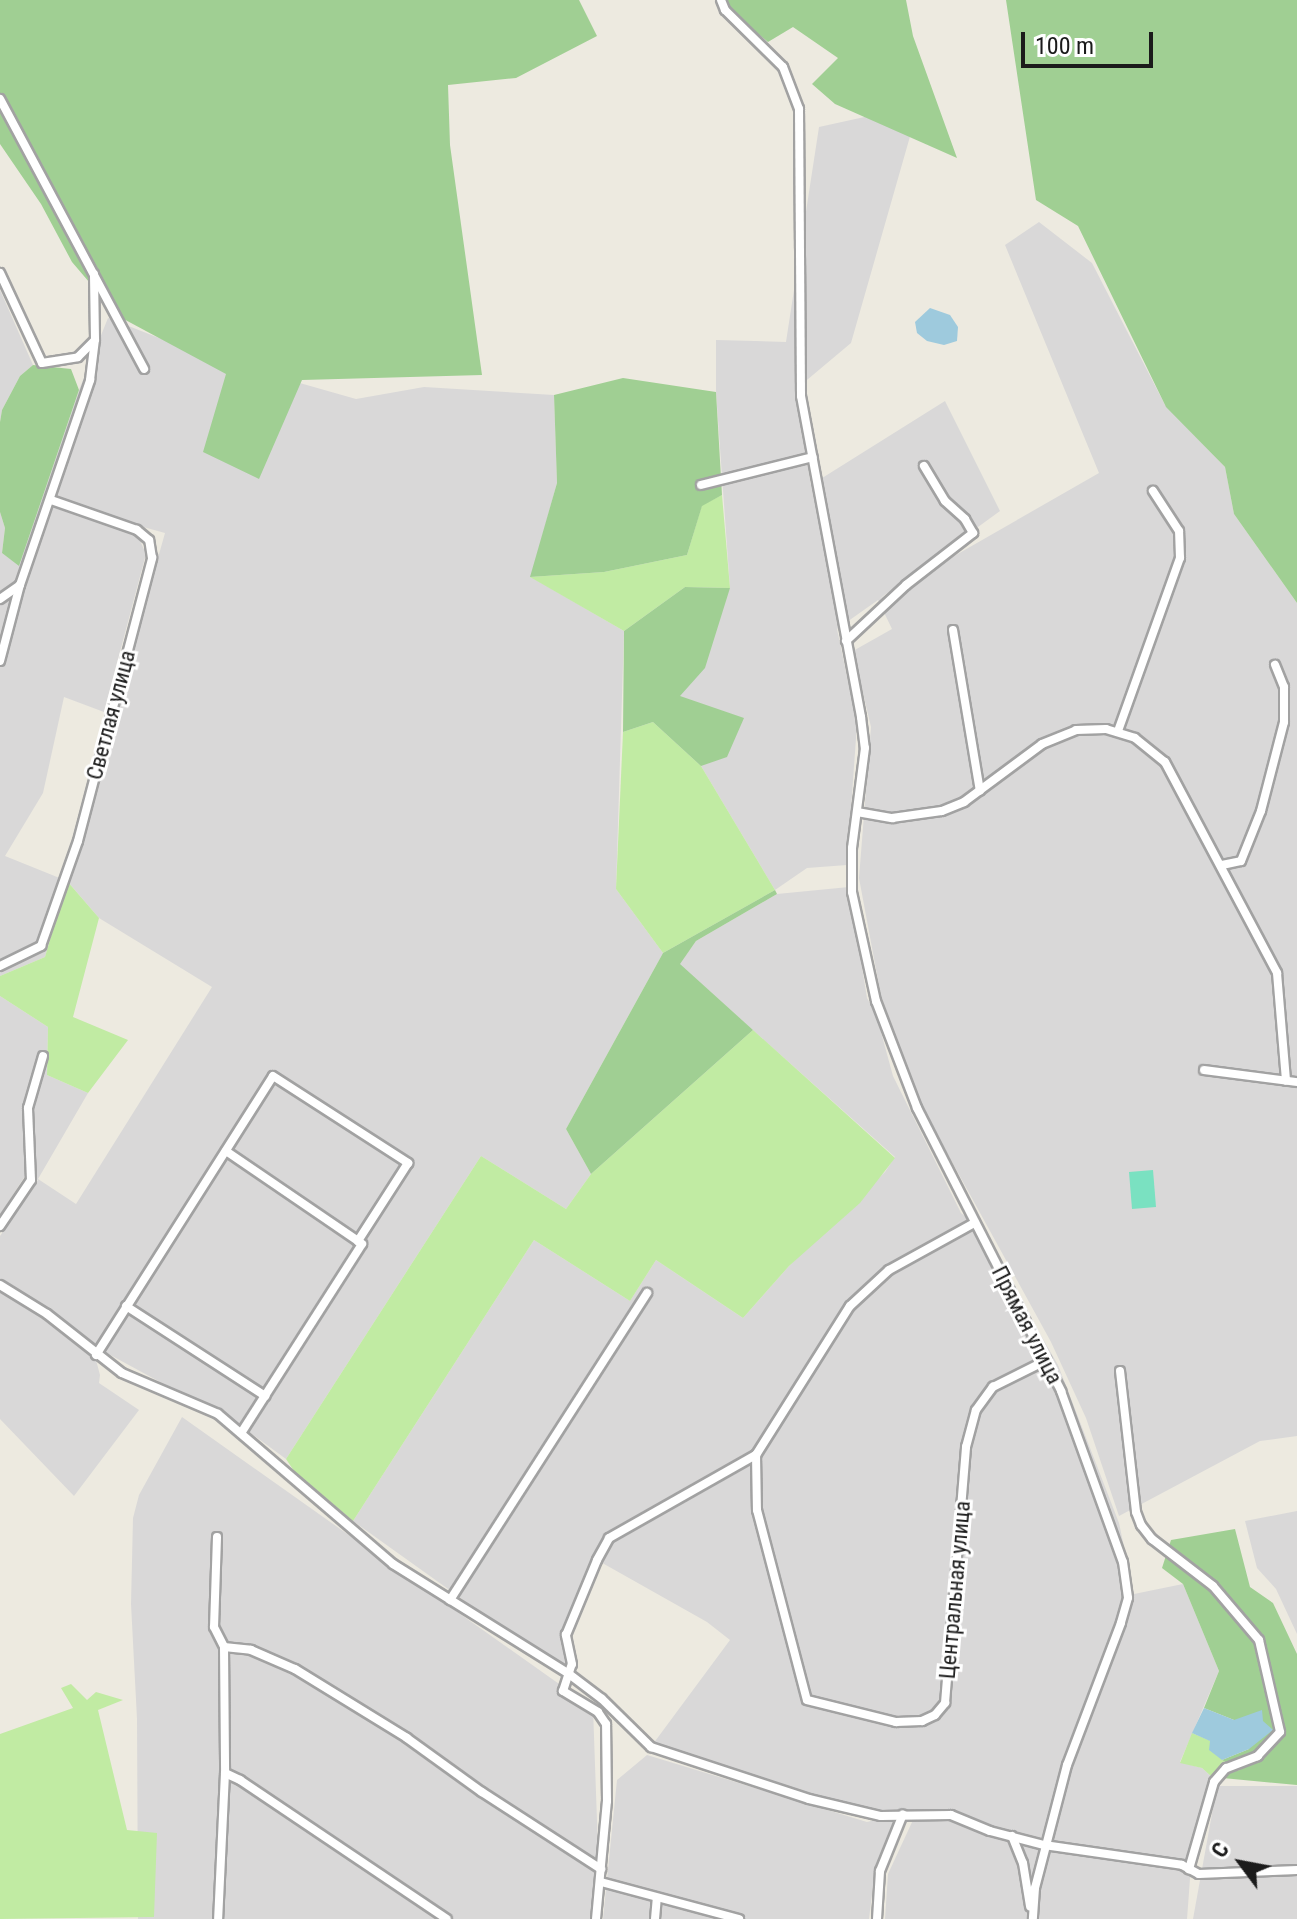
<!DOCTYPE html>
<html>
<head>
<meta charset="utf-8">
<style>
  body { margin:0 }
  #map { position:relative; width:1297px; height:1919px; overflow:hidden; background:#edeae0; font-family:"Roboto Condensed",sans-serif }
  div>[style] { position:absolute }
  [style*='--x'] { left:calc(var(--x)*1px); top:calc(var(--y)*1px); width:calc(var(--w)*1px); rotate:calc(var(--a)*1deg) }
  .residential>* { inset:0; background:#d9d8d8 }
  .grass>* { inset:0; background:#c1eba3 }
  .forest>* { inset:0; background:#a0cf93 }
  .pitch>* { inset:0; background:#7ae1c1 }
  .water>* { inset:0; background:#9ecadd }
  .roads { filter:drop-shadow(2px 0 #a2a2a2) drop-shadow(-2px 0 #a2a2a2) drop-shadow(0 2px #a2a2a2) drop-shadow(0 -2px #a2a2a2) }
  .minor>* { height:8px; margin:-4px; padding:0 4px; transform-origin:4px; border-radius:4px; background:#fff }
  span { translate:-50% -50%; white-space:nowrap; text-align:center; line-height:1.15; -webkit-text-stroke:6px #fff; paint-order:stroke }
  .street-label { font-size:22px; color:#1b1b1b }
  .north { position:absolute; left:1201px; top:1823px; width:80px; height:80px; -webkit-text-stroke:6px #fff; paint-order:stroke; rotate:302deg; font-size:22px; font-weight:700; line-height:32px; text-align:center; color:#1b1b1b }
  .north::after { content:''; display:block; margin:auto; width:28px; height:36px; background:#1b1b1b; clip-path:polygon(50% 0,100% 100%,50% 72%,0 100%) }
  .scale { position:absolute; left:1021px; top:32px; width:132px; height:36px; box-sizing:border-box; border:4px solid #1b1b1b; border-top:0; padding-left:10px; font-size:24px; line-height:28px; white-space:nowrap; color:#1b1b1b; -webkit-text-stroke:6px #fff; paint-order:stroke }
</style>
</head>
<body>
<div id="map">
  <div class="residential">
    <i style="clip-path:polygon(919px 105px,851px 343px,795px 390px,811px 485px,945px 401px,1000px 511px,879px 599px,1099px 473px,1005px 245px,1039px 222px,1092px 263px,1165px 405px,1225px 467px,1234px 514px,1297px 603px,1297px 1436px,1260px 1441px,1119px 1516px,1086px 1418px,1051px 1342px,918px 1100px,881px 996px,859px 878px,871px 727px,853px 651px,892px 629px,878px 600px,837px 629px,857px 724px,847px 865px,807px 868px,775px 890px,701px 766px,653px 722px,730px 588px,716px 392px,716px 340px,786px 342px,819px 127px)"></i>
    <i style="clip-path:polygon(0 290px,33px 365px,20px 376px,2px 410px,0 422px)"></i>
    <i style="clip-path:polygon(evenodd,108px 318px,205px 356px,356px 399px,424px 387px,554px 395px,557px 483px,531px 577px,624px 631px,616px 889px,663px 953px,566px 1129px,591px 1174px,566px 1209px,481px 1156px,286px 1459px,241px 1426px,92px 1345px,100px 1375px,99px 1383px,139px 1410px,74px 1496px,0 1419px,0 1236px,38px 1180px,25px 1176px,0 1215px,0 996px,48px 1027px,47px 1075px,88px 1093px,38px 1179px,76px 1204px,212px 987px,99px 918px,68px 882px,45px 957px,0 976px,0 512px,5px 528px,2px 553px,19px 565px,79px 390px,108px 318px,53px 502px,165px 533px,67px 881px,5px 856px,43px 793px,64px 697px,104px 712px,146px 554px,138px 536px,53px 502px)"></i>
    <i style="clip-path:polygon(849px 887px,867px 998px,876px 1014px,893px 1076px,961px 1213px,978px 1227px,1058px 1365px,1119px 1523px,1134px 1594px,1183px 1584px,1219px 1671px,1180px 1762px,1202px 1768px,1212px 1777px,1192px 1852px,1187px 1919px,885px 1919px,888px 1874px,913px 1820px,896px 1820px,875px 1870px,869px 1919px,603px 1919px,617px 1780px,647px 1755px,867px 1822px,875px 1820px,812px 1794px,734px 1774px,703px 1758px,653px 1744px,730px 1640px,707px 1622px,597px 1560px,570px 1634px,574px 1672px,511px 1634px,353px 1521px,534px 1240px,630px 1301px,656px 1260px,743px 1318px,789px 1266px,885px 1172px,895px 1157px,679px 964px,696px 941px,777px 894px)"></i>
    <i style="clip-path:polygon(182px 1417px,593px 1708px,598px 1849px,590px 1919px,138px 1919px,137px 1719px,131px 1604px,133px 1518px,139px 1495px)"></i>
    <i style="clip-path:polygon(1297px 1511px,1297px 1634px,1276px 1589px,1257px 1568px,1245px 1521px)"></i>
    <i style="clip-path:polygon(1217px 1786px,1297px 1786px,1297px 1919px,1193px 1919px)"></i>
  </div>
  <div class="grass">
    <i style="clip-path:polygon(722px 495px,730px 588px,685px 587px,624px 631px,530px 577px,604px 572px,687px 555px,702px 505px)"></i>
    <i style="clip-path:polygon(653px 722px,701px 766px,775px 890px,663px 953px,616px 889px,623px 732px)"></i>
    <i style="clip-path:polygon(67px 881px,99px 918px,73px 1017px,128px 1040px,88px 1093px,47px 1075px,48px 1027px,0 996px,0 976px,45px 957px)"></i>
    <i style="clip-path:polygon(753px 1030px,895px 1158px,860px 1203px,789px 1266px,743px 1318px,656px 1260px,630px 1301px,534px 1240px,353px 1521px,294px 1471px,286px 1459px,481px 1156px,566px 1209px,591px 1174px)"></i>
    <i style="clip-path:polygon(71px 1684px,87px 1700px,96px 1692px,123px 1700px,98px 1710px,127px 1830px,157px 1833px,154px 1917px,0 1919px,0 1734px,73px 1708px,61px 1688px)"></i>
    <i style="clip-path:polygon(1192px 1733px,1211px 1741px,1222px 1760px,1242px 1770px,1212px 1777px,1202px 1768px,1180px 1763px)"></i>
  </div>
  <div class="forest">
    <i style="clip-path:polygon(0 0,579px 0,597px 36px,516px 78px,448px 85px,450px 145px,482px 375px,302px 380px,259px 479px,203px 452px,226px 374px,118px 316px,72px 262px,41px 204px,0 144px)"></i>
    <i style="clip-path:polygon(718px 0,906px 0,913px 36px,957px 158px,835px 104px,812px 84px,838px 58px,793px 27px,768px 42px)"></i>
    <i style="clip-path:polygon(1006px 0,1297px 0,1297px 603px,1234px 514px,1225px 467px,1166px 407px,1078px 226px,1036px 200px)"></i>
    <i style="clip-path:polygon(33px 365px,71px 369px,79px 390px,19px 566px,2px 553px,5px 528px,0 512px,0 422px,2px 410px,20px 376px)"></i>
    <i style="clip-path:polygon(623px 378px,716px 392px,722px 495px,702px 506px,687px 555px,604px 572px,530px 577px,557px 483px,554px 395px)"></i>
    <i style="clip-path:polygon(685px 587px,730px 588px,705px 668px,680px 696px,744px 718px,727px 757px,701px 766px,653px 722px,623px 732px,624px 631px)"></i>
    <i style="clip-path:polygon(775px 890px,777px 894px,696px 941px,680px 964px,753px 1030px,591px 1174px,566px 1129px,663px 953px)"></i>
    <i style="clip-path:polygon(1235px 1529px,1250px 1587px,1273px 1603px,1297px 1654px,1297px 1785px,1212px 1777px,1240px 1770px,1222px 1760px,1249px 1749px,1234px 1720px,1204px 1708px,1219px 1671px,1183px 1584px,1162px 1568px,1171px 1540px)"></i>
  </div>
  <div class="pitch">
    <i style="clip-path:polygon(1153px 1170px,1156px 1207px,1132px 1209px,1129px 1172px)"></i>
  </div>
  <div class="water">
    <i style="clip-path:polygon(930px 308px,950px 315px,958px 327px,957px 341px,944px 345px,927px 341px,917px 333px,915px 322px)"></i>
    <i style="clip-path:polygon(1204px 1708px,1234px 1720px,1262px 1710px,1263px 1721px,1273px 1730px,1249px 1749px,1222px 1760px,1209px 1750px,1210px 1741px,1192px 1733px)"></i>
  </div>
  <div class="roads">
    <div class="minor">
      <i style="--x:721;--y:0;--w:11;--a:68"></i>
      <i style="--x:725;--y:10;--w:81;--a:44.5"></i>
      <i style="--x:783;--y:67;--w:45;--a:69.1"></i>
      <i style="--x:799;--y:109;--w:287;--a:89.6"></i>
      <i style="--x:801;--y:396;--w:327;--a:79.4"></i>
      <i style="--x:861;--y:717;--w:31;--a:83"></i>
      <i style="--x:865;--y:748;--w:101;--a:97.4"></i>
      <i style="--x:852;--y:848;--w:44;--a:90"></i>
      <i style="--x:852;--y:892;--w:112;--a:77.6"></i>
      <i style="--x:876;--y:1001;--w:115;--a:69"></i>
      <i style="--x:917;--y:1108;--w:318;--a:63"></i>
      <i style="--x:1061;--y:1391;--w:182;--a:70.1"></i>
      <i style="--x:1123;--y:1562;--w:36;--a:82"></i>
      <i style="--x:1128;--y:1598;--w:26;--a:106"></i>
      <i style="--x:1121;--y:1623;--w:152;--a:110.8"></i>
      <i style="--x:1067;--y:1765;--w:127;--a:104.6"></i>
      <i style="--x:1035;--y:1888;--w:31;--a:94"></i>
      <i style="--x:0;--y:99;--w:306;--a:61.9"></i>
      <i style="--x:0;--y:273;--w:99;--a:65"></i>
      <i style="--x:42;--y:363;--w:36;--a:-9"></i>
      <i style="--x:78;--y:357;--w:24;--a:-45"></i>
      <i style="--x:701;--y:485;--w:115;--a:-14"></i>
      <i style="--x:0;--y:599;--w:24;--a:-35"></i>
      <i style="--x:20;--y:585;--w:217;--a:-71.1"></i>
      <i style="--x:90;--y:380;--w:41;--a:-83"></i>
      <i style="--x:95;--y:339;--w:65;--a:-90.9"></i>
      <i style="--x:953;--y:630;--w:163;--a:80.5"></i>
      <i style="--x:846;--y:641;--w:82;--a:-43"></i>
      <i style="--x:906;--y:585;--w:85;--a:-37.8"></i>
      <i style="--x:973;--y:533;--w:16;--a:-120"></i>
      <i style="--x:965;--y:519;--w:27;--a:-138"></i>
      <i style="--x:945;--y:501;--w:41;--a:-121"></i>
      <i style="--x:0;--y:661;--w:79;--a:-75.3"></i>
      <i style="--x:1118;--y:731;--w:184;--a:-70.3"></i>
      <i style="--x:1180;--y:558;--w:27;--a:-92"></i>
      <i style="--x:1179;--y:531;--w:48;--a:-123"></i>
      <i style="--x:857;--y:812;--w:36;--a:10"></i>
      <i style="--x:892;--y:818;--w:50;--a:-8"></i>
      <i style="--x:942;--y:811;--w:24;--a:-22"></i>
      <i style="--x:964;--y:802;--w:97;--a:-36.6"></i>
      <i style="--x:1042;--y:744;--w:37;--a:-22"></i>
      <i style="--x:1076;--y:730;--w:30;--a:-2"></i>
      <i style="--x:1106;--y:729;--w:30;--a:17"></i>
      <i style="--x:1135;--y:738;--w:38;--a:39"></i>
      <i style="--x:1165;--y:762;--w:239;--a:62"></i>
      <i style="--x:1277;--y:973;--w:108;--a:85.2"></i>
      <i style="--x:1222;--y:865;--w:19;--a:-12"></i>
      <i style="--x:1241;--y:861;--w:54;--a:-68.2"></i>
      <i style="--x:1261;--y:811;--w:92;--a:-75.5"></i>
      <i style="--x:1284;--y:722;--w:35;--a:-90"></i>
      <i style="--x:1284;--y:687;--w:24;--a:-112"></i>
      <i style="--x:0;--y:966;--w:46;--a:-26"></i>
      <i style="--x:41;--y:946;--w:111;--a:-70.6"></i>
      <i style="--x:78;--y:841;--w:293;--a:-75.3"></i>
      <i style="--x:152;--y:558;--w:18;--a:-99"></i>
      <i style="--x:149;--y:540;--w:16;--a:-140"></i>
      <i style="--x:137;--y:530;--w:91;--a:-160.8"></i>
      <i style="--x:1204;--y:1070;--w:94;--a:7.4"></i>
      <i style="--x:226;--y:1151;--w:160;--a:34.3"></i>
      <i style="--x:0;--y:1226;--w:55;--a:-56"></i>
      <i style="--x:31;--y:1180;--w:72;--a:-92.4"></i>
      <i style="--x:28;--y:1108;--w:54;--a:-73.9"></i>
      <i style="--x:0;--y:1285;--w:55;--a:31.7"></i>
      <i style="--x:47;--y:1314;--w:95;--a:38.2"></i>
      <i style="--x:122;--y:1373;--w:104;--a:23.1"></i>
      <i style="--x:218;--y:1414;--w:230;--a:40.6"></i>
      <i style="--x:393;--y:1564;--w:208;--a:32"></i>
      <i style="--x:569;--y:1674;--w:41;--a:37.1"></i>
      <i style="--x:602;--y:1699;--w:69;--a:44.4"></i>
      <i style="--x:651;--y:1747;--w:166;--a:18.2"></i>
      <i style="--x:809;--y:1799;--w:74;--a:13.3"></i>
      <i style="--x:881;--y:1816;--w:70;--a:-0.8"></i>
      <i style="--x:951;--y:1815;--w:42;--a:22.3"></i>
      <i style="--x:990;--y:1831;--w:56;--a:14.5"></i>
      <i style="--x:1044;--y:1845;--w:139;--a:8.2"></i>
      <i style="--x:1182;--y:1865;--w:19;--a:28"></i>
      <i style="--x:1199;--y:1874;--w:98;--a:-2.3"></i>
      <i style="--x:126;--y:1306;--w:166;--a:32.9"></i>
      <i style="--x:96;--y:1355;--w:330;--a:-57.6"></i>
      <i style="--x:273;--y:1076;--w:161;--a:32.8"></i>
      <i style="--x:408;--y:1163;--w:93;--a:122.7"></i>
      <i style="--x:358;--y:1241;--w:5;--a:37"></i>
      <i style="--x:362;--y:1244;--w:223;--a:122.6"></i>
      <i style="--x:1120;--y:1371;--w:142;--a:83.5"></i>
      <i style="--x:1136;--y:1512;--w:14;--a:69"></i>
      <i style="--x:1141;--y:1525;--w:18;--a:52"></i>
      <i style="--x:1152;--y:1539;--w:77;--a:37.6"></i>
      <i style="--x:1213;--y:1586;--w:71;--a:49.6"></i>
      <i style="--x:1259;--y:1640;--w:94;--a:77.1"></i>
      <i style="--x:1280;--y:1732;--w:33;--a:133"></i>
      <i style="--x:1258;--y:1756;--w:34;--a:159"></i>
      <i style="--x:1226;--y:1768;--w:18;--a:131"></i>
      <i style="--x:1214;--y:1782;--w:91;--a:106"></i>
      <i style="--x:756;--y:1455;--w:55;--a:89"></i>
      <i style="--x:757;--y:1510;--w:196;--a:75.3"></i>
      <i style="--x:807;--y:1700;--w:92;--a:13.9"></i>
      <i style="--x:896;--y:1722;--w:26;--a:-2"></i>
      <i style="--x:922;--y:1721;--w:14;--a:-25"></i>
      <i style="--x:935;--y:1715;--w:16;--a:-50"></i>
      <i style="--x:945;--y:1703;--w:257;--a:-85.3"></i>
      <i style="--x:966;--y:1447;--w:38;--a:-75"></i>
      <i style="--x:976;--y:1410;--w:29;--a:-54"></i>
      <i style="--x:993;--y:1387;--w:60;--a:-26.6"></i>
      <i style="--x:217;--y:1537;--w:90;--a:91.9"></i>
      <i style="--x:214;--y:1627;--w:22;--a:63"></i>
      <i style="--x:224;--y:1647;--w:126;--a:89.5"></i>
      <i style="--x:225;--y:1773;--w:146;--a:92.7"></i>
      <i style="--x:450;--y:1600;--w:365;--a:-57.3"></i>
      <i style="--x:224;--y:1647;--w:27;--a:6"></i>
      <i style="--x:251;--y:1650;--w:48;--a:23.4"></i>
      <i style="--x:295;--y:1669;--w:132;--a:31.6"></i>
      <i style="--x:407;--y:1738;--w:92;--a:35.8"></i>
      <i style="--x:482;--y:1792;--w:142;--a:32.9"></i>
      <i style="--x:225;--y:1773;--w:17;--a:25"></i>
      <i style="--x:240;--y:1780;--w:249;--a:33.9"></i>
      <i style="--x:1012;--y:1836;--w:29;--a:68"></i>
      <i style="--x:1023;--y:1863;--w:44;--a:80.8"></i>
      <i style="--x:601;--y:1882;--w:143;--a:15"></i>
      <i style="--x:596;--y:1919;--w:119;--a:-84.7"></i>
      <i style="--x:607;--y:1801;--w:77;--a:-90.7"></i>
      <i style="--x:606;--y:1724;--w:14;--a:-124"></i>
      <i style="--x:598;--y:1712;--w:41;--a:-149"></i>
      <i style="--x:563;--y:1691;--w:28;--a:-72"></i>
      <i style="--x:572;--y:1664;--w:30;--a:-102"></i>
      <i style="--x:566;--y:1635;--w:81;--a:-67.5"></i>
      <i style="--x:597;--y:1560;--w:25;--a:-61"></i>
      <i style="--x:609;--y:1538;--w:169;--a:-29.5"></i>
      <i style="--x:756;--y:1455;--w:176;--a:-57.8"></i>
      <i style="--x:850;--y:1306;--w:53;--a:-42.7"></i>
      <i style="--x:889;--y:1270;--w:97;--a:-28.9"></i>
      <i style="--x:655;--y:1919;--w:21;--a:-85"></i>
      <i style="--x:877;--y:1919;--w:48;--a:-86.4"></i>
      <i style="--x:880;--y:1871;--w:61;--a:-68"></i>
    </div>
  </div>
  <div class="street-label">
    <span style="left:111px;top:715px;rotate:-75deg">Светлая улица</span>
    <span style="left:1027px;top:1325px;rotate:63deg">Прямая улица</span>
    <span style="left:955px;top:1590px;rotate:-85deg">Центральная улица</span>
  </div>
  <div class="north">С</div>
  <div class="scale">100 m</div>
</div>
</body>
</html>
